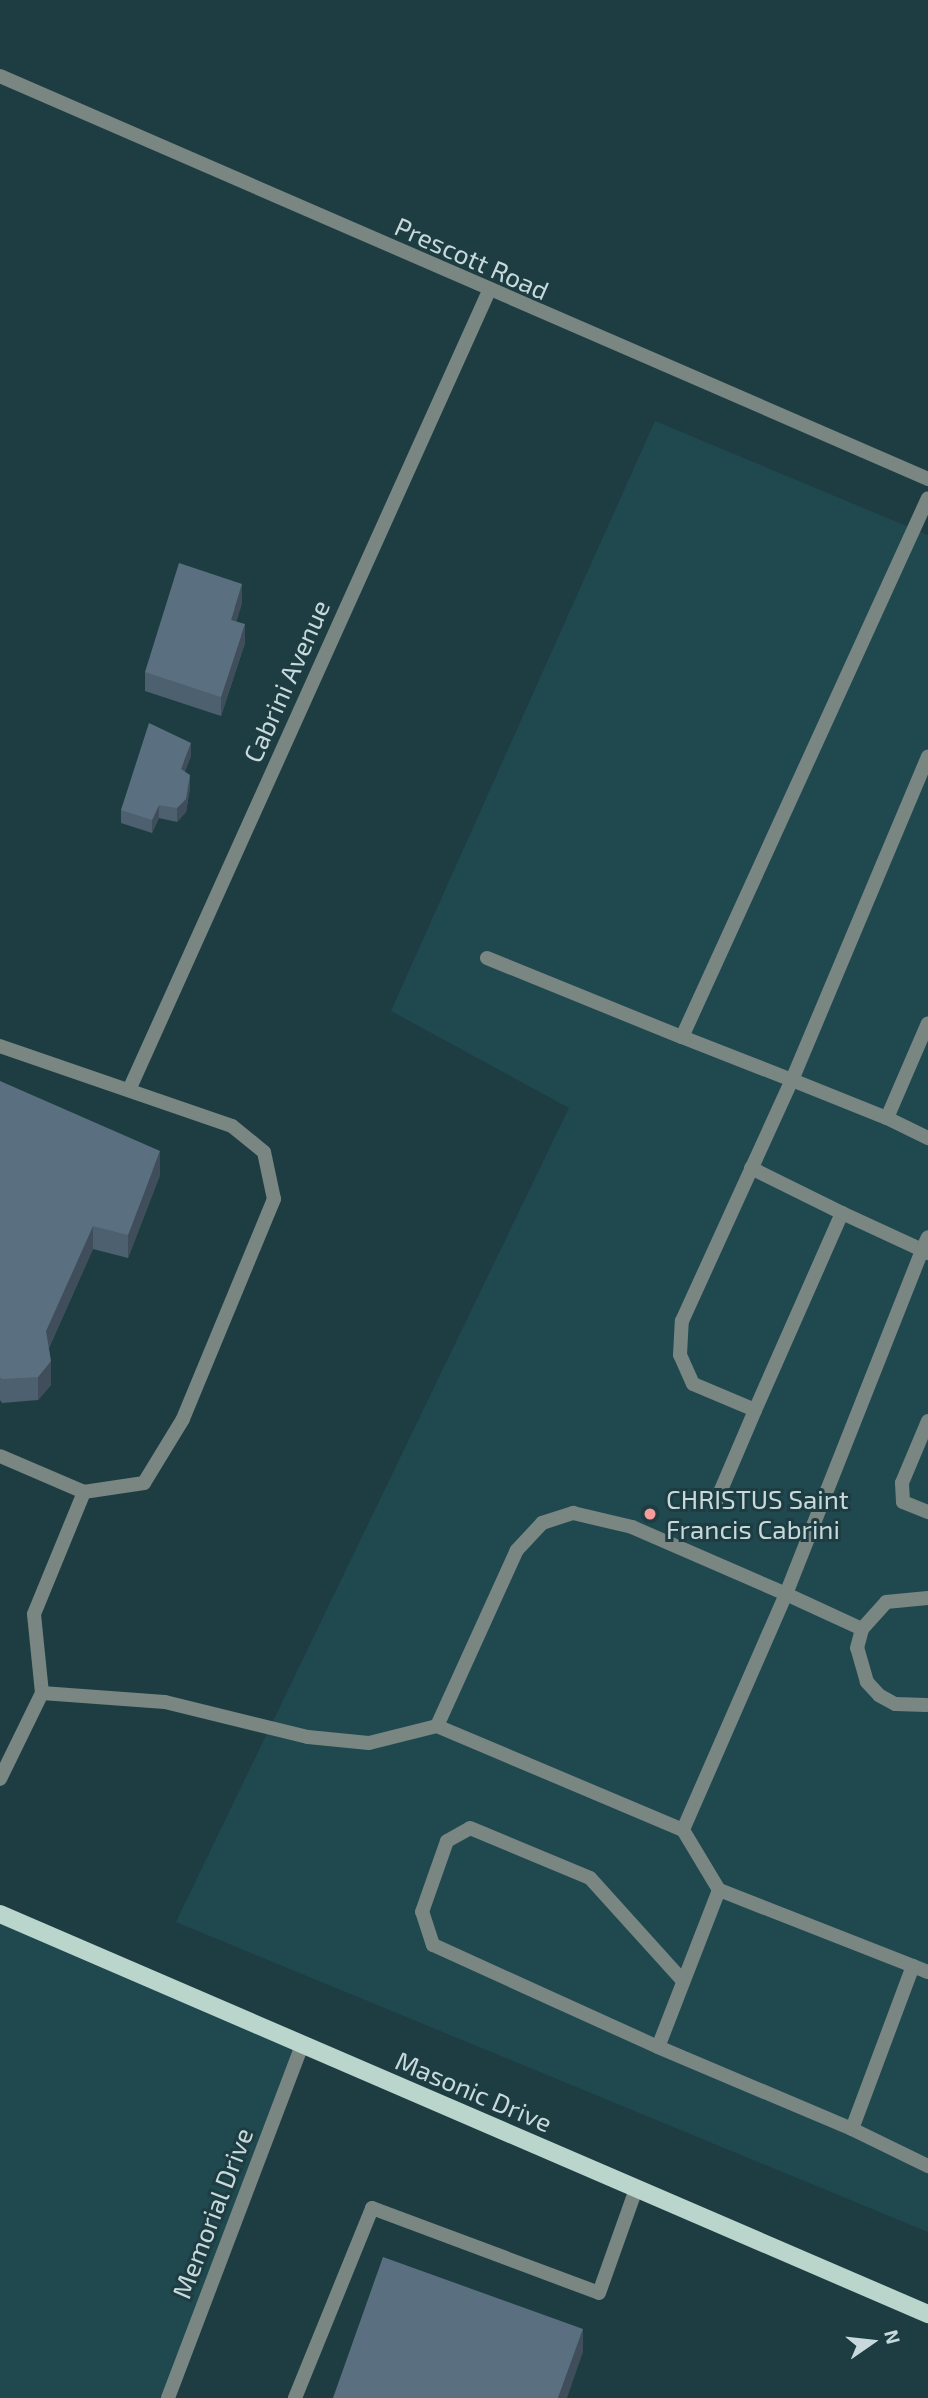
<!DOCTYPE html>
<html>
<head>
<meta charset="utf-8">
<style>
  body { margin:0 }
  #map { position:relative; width:928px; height:2398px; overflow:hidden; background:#1e3d42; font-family:"Exo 2",sans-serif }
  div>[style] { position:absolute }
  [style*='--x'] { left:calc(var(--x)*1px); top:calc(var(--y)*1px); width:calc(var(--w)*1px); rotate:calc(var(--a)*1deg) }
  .built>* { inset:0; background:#1f494f }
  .service>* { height:14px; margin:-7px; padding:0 7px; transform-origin:7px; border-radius:7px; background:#798682 }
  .minor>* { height:14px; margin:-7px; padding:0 7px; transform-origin:7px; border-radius:7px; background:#798682 }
  .tertiary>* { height:14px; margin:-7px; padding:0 7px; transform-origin:7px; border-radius:7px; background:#798682 }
  .primary>* { height:18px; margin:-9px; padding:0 9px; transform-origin:9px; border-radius:9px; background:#bad5cc }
  .wall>* { inset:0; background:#4d606f }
  .shaded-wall>* { inset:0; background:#3f4e5a }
  .building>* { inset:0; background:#5a7081 }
  .dots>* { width:19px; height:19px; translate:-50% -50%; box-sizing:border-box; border:4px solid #1e3d42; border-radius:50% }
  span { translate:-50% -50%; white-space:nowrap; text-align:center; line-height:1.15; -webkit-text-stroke:6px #1e3d42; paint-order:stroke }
  .street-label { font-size:26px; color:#c8d9dc }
  .poi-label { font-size:26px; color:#c8d9dc }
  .left { translate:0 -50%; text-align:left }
  .north { position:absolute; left:837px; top:2307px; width:70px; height:70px; -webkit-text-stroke:5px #1e3d42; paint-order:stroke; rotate:76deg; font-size:19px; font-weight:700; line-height:28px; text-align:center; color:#c8d9dc }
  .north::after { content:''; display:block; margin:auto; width:24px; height:32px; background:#c8d9dc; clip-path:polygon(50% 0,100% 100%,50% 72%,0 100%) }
</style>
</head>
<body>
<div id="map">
  <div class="built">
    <i style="clip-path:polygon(655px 421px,928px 535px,928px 2232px,176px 1922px,569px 1108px,391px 1011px)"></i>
    <i style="clip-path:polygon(0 1914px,302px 2046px,168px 2398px,0 2398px)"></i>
  </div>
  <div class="service">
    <i style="--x:487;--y:958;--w:210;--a:22.1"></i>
    <i style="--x:682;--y:1037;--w:592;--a:-65.47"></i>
    <i style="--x:682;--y:1037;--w:118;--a:21.4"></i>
    <i style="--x:792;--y:1080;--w:351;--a:-67.2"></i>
    <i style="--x:0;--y:1046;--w:245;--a:19"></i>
    <i style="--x:232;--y:1126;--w:41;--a:39.1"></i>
    <i style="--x:264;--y:1152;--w:48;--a:78"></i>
    <i style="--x:274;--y:1199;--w:238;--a:112.5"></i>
    <i style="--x:183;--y:1419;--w:75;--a:121.4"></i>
    <i style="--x:144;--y:1483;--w:61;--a:171.5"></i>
    <i style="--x:84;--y:1492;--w:91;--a:-156.8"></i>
    <i style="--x:887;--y:1118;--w:46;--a:26"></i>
    <i style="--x:751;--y:1168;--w:102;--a:26.3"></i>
    <i style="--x:842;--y:1213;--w:215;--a:113.8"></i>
    <i style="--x:842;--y:1213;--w:88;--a:24.8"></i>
    <i style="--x:922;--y:1250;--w:14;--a:-65"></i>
    <i style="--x:928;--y:1421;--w:67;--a:112.8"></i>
    <i style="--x:902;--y:1483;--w:19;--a:87"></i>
    <i style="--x:903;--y:1502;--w:27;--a:22"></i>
    <i style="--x:715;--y:1504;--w:102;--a:-66.9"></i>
    <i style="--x:755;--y:1410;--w:67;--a:-157.2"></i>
    <i style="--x:693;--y:1384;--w:32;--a:-114"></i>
    <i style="--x:680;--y:1355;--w:34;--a:-87"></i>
    <i style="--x:682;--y:1321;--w:265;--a:-65.5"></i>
    <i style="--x:792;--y:1080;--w:102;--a:21.8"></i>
    <i style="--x:887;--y:1118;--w:103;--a:-66.7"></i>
    <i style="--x:862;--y:1629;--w:84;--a:-155.3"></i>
    <i style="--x:786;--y:1594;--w:257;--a:113.6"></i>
    <i style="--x:683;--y:1830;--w:267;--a:-157.1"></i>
    <i style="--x:437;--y:1726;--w:193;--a:-65.6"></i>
    <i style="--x:517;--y:1550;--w:37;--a:-47"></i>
    <i style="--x:542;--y:1523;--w:33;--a:-18"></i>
    <i style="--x:573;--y:1513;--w:61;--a:13.3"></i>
    <i style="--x:632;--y:1527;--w:168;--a:23.5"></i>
    <i style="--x:786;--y:1594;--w:370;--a:-68.4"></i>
    <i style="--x:922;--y:1250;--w:7;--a:27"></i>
    <i style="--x:42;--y:1693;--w:79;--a:-95.8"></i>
    <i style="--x:34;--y:1614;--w:132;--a:-67.7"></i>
    <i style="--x:926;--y:1705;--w:31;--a:-178"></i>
    <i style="--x:895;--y:1704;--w:18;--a:-151"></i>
    <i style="--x:879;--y:1695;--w:18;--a:-133"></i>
    <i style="--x:867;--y:1682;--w:35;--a:-106"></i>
    <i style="--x:857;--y:1648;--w:20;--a:-75"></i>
    <i style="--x:862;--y:1629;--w:36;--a:-48"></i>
    <i style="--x:886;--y:1602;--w:42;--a:-5.4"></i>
    <i style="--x:0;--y:1779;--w:96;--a:-64"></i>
    <i style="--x:42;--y:1693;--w:123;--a:4.2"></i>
    <i style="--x:165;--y:1702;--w:147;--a:13.8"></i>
    <i style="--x:308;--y:1737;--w:61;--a:5.6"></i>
    <i style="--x:369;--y:1743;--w:70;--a:-14"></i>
    <i style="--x:683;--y:1830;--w:70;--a:59"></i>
    <i style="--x:719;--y:1890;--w:168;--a:111.2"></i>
    <i style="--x:658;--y:2047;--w:247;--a:-155.6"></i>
    <i style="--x:433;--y:1945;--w:35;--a:-108"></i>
    <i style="--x:422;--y:1912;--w:75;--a:-70.6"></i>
    <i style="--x:447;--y:1841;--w:26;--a:-29"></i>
    <i style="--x:470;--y:1828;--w:130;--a:22.6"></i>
    <i style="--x:590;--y:1878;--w:139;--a:47.9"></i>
    <i style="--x:913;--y:1966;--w:16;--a:22"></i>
    <i style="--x:658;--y:2047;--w:211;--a:22.9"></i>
    <i style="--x:852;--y:2129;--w:174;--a:-69.5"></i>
    <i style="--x:913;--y:1966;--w:208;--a:-158.6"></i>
    <i style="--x:852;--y:2129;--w:85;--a:26"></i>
    <i style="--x:295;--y:2398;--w:205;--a:-67.9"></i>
    <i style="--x:372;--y:2208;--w:242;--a:20.5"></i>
    <i style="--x:599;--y:2293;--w:110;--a:-70.4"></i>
  </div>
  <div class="minor">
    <i style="--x:0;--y:76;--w:1012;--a:23.47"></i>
    <i style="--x:129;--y:1090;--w:874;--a:-65.75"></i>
  </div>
  <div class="tertiary">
    <i style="--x:168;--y:2398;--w:377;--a:-69.2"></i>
  </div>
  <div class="primary">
    <i style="--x:0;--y:1914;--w:1011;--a:23.32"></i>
  </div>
  <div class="wall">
    <i style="clip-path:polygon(242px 603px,236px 622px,245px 643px,221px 716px,145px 691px,145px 672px)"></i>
    <i style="clip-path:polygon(191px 756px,185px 771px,190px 788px,186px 812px,177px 822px,159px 818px,152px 833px,121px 823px,121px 810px)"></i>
    <i style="clip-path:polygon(0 1081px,160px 1175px,128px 1258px,93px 1249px,49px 1348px,51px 1385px,38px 1400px,2px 1403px,0 1400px)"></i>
  </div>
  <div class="shaded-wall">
    <i style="clip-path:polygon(242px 584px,242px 603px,231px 639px,231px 620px)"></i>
    <i style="clip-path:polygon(245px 624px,245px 643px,221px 716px,221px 697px)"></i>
    <i style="clip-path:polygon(191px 743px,191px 756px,181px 782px,181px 769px)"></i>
    <i style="clip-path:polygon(190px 775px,190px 788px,186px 812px,177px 822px,177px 808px)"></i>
    <i style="clip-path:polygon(159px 805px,159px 818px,152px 833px,152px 820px)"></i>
    <i style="clip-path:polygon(160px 1151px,160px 1175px,128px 1258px,128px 1235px)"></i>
    <i style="clip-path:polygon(93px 1226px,93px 1249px,46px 1354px,46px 1331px)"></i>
    <i style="clip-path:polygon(51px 1361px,51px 1385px,38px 1400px,38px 1377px)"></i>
    <i style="clip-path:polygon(583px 2329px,583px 2352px,567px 2398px,558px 2398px)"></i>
  </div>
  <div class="building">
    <i style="clip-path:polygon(179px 563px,242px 584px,231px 620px,245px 624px,221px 697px,145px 672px)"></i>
    <i style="clip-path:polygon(149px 723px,191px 743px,181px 769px,190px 775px,186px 799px,177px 808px,159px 805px,152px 820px,121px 810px)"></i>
    <i style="clip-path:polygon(0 1081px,160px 1151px,128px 1235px,93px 1226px,46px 1331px,51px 1361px,38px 1377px,2px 1379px,0 1377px)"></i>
    <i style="clip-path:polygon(383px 2257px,583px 2329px,558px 2398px,333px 2398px)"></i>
  </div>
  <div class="dots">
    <i style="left:650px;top:1514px;background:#f59b9b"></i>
  </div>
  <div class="street-label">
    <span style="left:472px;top:258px;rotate:24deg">Prescott Road</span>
    <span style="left:286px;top:681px;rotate:-66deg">Cabrini Avenue</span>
    <span style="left:474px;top:2091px;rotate:23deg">Masonic Drive</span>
    <span style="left:212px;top:2213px;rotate:-69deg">Memorial Drive</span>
  </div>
  <div class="poi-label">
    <span class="left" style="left:666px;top:1514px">CHRISTUS Saint<br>Francis Cabrini</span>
  </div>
  <div class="north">N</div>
</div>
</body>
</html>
